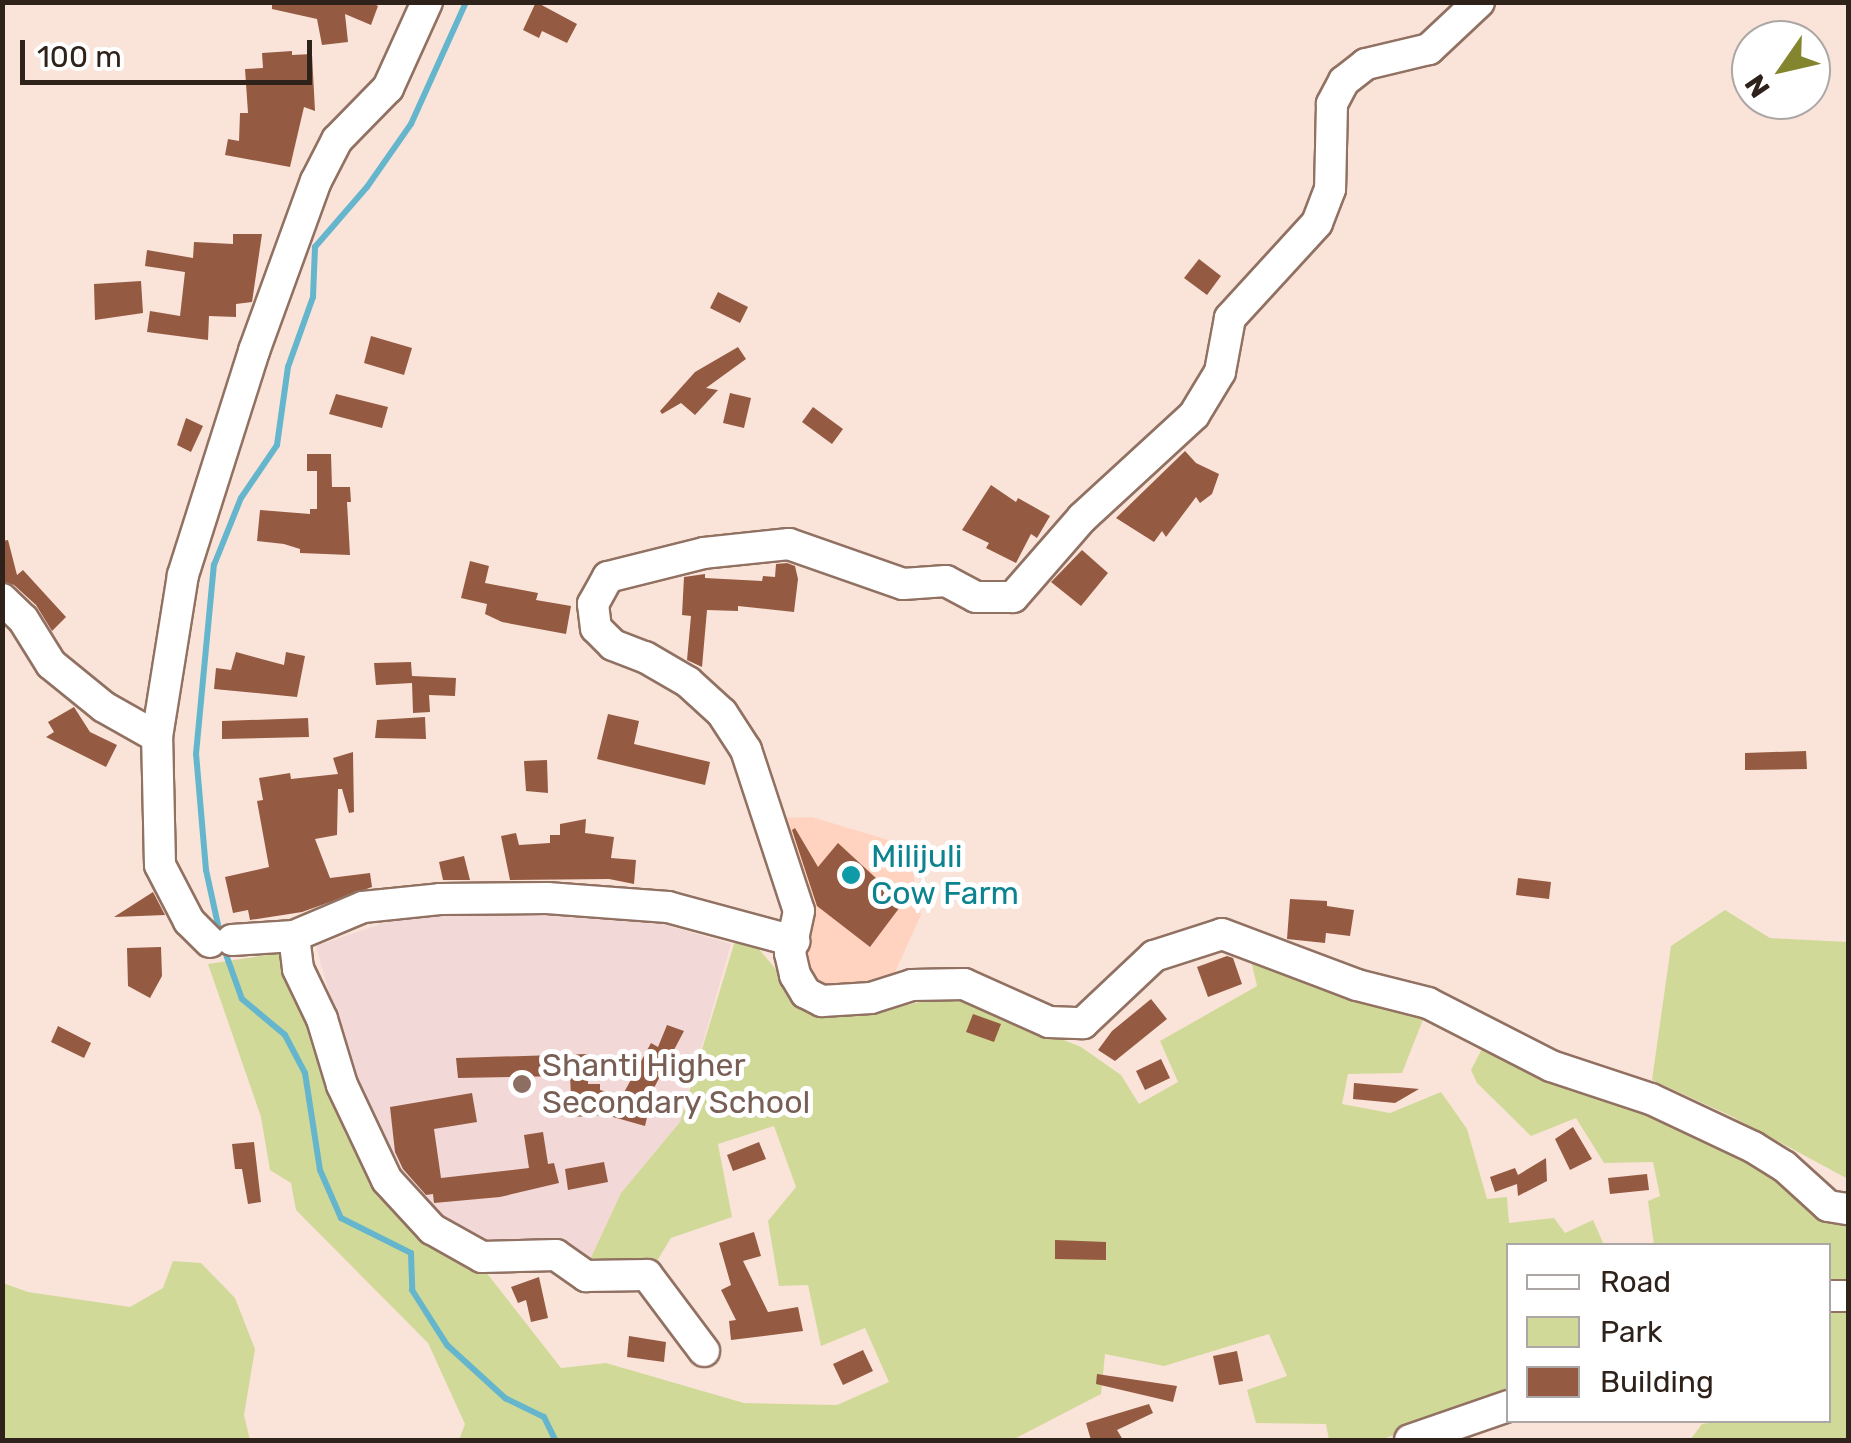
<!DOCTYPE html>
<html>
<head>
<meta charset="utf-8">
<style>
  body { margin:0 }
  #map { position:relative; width:1851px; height:1443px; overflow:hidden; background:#fae4d9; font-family:Rubik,sans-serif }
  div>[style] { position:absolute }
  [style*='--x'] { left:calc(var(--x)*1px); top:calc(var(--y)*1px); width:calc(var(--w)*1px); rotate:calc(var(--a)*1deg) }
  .built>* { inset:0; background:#ffd3bf }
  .education>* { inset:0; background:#f2d8d7 }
  .green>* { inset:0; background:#d1d999 }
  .stream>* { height:6px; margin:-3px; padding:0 3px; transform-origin:3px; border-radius:3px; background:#65b6cd }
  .building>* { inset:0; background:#955a42 }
  .roads { filter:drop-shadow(2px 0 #917162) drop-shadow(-2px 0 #917162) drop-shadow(0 2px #917162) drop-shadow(0 -2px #917162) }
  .minor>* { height:30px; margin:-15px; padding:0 15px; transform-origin:15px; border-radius:15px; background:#fff }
  .dots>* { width:28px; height:28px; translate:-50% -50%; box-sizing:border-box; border:5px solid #fff; border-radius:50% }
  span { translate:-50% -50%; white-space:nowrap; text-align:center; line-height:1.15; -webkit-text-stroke:10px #fff; paint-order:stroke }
  .culture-label { font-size:32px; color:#0d838f }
  .left { translate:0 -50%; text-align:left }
  .education-label { font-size:32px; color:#785e54 }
  .frame { position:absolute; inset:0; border:5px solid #2f221b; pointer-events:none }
  .legend { position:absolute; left:1506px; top:1243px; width:325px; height:180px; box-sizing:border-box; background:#fff; border:2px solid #aca7a4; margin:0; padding:12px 18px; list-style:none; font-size:30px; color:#2f221b }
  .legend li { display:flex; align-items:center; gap:20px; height:50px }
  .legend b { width:50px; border:2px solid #aca7a4 }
  .north { position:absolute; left:1731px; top:20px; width:100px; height:100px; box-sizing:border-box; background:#fff; border:2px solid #aca7a4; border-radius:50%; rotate:236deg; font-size:28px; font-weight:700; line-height:40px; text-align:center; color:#2f221b }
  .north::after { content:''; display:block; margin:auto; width:35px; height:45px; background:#83852f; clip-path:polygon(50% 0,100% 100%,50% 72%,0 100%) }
  .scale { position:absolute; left:20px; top:40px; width:292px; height:45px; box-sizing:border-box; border:5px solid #2f221b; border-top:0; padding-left:12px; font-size:30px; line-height:35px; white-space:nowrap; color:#2f221b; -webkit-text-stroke:8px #fff; paint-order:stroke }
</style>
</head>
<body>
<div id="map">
  <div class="built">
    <i style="clip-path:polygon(812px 817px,908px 846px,921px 915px,891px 981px,833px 994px,811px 982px,801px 960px,782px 818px)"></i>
  </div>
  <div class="education">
    <i style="clip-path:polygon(422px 910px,622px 912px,731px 944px,680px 1122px,621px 1193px,588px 1264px,499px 1246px,442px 1222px,404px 1197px,359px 1100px,316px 946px)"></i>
  </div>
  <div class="green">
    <i style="clip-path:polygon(1725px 910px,1770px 938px,1848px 942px,1848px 1179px,1731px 1116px,1652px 1080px,1671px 946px)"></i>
    <i style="clip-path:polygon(737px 934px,747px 935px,806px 1005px,837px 1013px,892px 1009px,951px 994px,1081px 1047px,1121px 1075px,1139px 1104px,1178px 1082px,1160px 1041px,1257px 986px,1249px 952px,1426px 1012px,1402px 1073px,1348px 1074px,1342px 1104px,1390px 1113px,1441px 1092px,1467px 1129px,1487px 1199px,1507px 1197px,1509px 1223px,1554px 1218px,1565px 1233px,1593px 1220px,1604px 1245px,1508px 1246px,1508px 1390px,1495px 1399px,1380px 1440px,1329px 1440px,1326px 1424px,1256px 1423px,1247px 1390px,1287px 1376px,1269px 1334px,1164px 1366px,1105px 1354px,1101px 1394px,1012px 1440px,459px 1440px,465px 1424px,428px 1343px,296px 1210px,291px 1183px,270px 1170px,261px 1117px,208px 964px,280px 953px,346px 1136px,420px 1236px,482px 1267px,561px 1368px,606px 1363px,744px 1403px,837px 1405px,889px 1382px,865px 1328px,821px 1346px,808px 1285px,779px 1286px,768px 1221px,796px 1187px,774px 1126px,718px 1144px,732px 1217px,671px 1238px,644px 1282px,588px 1264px,621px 1193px,680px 1122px)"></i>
    <i style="clip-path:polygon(1485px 1043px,1638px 1103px,1785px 1180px,1835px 1220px,1848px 1224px,1848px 1283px,1829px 1285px,1828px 1246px,1654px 1245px,1648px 1201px,1660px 1196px,1653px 1162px,1604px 1163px,1576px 1118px,1531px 1136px,1477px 1083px,1471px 1070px)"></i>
    <i style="clip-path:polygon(173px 1261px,201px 1263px,235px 1298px,255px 1349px,244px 1415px,250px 1440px,3px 1440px,3px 1283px,28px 1292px,130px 1307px,163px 1288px)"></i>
    <i style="clip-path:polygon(1848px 1308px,1848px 1440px,1690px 1440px,1702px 1424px,1723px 1421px,1828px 1420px,1829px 1309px)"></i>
  </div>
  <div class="stream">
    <i style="--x:220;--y:934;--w:66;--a:-102.3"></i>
    <i style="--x:206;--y:870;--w:116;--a:-94.9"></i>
    <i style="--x:196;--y:754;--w:190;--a:-84.6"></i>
    <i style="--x:214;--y:565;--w:72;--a:-68.1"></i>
    <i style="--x:241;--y:498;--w:64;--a:-55.8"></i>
    <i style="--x:277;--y:445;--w:79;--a:-82"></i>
    <i style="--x:288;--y:367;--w:74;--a:-70.3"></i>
    <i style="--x:313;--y:297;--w:50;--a:-87.7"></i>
    <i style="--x:315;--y:247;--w:79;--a:-49.1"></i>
    <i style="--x:367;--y:187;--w:77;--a:-55.1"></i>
    <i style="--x:411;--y:124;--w:134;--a:-65.7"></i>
    <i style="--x:223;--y:946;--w:56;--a:70.3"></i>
    <i style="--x:242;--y:999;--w:56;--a:39.9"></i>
    <i style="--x:285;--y:1035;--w:43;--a:62.2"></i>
    <i style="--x:305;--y:1073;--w:98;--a:81.2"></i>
    <i style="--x:320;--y:1170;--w:52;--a:66.4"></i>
    <i style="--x:341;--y:1218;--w:78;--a:26.6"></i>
    <i style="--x:411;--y:1253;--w:37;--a:88"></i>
    <i style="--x:412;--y:1290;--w:65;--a:57.5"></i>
    <i style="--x:447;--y:1345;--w:79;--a:42.4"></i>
    <i style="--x:505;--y:1398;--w:43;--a:26"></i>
    <i style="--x:544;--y:1417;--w:25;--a:64"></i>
  </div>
  <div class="building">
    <i style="clip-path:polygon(272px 2px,370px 2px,378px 6px,371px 25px,345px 14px,348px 42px,322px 45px,317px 19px,272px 9px)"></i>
    <i style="clip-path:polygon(536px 2px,577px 24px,567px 43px,542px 31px,539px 38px,523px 30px)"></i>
    <i style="clip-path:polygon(292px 51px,292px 55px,312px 54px,315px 111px,304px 107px,290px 167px,225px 155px,228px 139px,239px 141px,240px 113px,248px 113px,245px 69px,263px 68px,262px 53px)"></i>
    <i style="clip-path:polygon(233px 234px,262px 234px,252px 302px,236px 304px,236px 317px,209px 316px,208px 340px,147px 332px,150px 311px,180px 316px,185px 272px,145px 266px,147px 250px,193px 258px,194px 242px,233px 244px)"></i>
    <i style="clip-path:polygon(1199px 259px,1221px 276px,1207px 295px,1184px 278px)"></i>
    <i style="clip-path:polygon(141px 281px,143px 313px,95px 320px,94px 284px)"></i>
    <i style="clip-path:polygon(718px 292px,748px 307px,740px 323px,710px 308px)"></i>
    <i style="clip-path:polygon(371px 336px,412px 348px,404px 375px,364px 363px)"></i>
    <i style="clip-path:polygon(738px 347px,746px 359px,706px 388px,718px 390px,695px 415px,681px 403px,662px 414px,660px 411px,695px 372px)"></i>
    <i style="clip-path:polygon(730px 393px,751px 398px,744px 428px,723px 423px)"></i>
    <i style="clip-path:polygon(336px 394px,388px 407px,382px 428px,329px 414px)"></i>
    <i style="clip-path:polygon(813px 407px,843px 429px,832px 444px,802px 422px)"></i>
    <i style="clip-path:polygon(186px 418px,203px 426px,191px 452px,177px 445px)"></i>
    <i style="clip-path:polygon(1185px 451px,1196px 463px,1219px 474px,1212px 494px,1200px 503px,1196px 497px,1166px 537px,1162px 531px,1154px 542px,1116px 518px)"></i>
    <i style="clip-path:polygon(307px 454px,331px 454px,332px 487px,350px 487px,351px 502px,347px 502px,350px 555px,300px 553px,300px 549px,284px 544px,257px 541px,260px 510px,310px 514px,310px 509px,317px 509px,317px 471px,307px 471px)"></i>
    <i style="clip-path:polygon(991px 485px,1016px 502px,1018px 498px,1050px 516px,1037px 538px,1031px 534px,1016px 563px,986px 548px,989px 543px,962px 530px)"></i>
    <i style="clip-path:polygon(8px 540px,17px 575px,23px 570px,66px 617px,52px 631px,36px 605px,14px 585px,2px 581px,2px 541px)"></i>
    <i style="clip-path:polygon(1082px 550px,1108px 573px,1081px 606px,1051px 582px)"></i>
    <i style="clip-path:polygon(470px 561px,489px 566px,485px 583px,538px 593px,536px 600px,571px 606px,566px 634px,502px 622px,485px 614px,487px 604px,461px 598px)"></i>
    <i style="clip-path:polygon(787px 563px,795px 566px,798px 579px,794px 612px,738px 606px,738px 611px,707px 610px,702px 667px,687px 660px,691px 616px,682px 615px,684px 577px,705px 574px,705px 578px,762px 581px,763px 576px,775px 577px,776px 564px)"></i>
    <i style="clip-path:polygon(236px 652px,284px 665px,286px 652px,305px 656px,297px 697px,214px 689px,216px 668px,231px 670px)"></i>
    <i style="clip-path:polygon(411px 662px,412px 676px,456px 678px,455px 696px,429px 695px,430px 712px,413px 713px,412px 683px,376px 685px,374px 663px)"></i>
    <i style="clip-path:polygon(74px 707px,90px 732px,117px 745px,106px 767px,46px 737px,54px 732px,48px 722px)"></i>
    <i style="clip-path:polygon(608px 714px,639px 721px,634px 744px,710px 762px,705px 785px,597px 759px)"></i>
    <i style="clip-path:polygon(425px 717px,426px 739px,375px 738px,377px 720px)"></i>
    <i style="clip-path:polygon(308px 718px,309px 737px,222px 739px,222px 721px)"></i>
    <i style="clip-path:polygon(1806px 751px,1807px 769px,1745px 770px,1745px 753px)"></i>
    <i style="clip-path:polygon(353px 752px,354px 812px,349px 813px,342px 789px,338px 789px,337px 835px,315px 839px,330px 878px,370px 873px,372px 887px,302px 912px,250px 920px,248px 910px,233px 913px,225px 877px,269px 867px,257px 801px,263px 800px,259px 778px,290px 773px,291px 779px,338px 774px,333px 758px)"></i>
    <i style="clip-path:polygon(547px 760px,548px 793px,526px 791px,524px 761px)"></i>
    <i style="clip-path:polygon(586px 819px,585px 833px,614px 837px,611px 858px,636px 860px,634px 884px,609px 879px,510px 880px,501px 836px,516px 833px,519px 845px,550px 843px,550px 835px,560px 835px,560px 824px)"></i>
    <i style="clip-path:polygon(795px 828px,818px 867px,838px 843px,903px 903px,870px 947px,817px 906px,792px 830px)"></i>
    <i style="clip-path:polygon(464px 856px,470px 880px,443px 880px,439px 862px)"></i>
    <i style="clip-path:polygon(1518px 878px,1551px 882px,1549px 899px,1516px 895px)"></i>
    <i style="clip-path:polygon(153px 892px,165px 915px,114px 917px)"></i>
    <i style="clip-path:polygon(1290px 899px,1327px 901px,1327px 906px,1354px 910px,1350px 936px,1326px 933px,1325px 943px,1287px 939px)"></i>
    <i style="clip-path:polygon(161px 947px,162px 976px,150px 998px,128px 986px,127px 948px)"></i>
    <i style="clip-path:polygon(1227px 956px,1233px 958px,1242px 984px,1208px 997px,1197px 967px)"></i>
    <i style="clip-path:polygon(1151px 999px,1167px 1019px,1115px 1061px,1098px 1050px,1112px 1031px)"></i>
    <i style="clip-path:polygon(973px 1014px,1001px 1024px,994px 1042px,966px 1032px)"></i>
    <i style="clip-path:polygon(667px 1025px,684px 1031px,646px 1103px,650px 1104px,645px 1126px,606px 1115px,572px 1117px,570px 1076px,458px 1078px,456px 1058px,588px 1054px,588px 1084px,600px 1084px,600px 1090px,622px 1096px,651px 1043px,658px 1047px)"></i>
    <i style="clip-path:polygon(58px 1026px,91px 1043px,84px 1058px,51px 1042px)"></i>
    <i style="clip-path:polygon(1161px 1059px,1170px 1078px,1145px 1090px,1136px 1071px)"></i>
    <i style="clip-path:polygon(1354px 1083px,1419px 1089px,1395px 1103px,1353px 1099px)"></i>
    <i style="clip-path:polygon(472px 1093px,477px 1122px,434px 1129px,441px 1178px,529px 1168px,524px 1135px,543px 1132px,548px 1164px,554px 1163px,559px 1183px,500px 1197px,434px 1203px,433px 1194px,426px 1195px,403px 1169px,395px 1152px,390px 1107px)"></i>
    <i style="clip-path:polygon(1573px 1127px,1592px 1159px,1570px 1170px,1555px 1139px)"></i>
    <i style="clip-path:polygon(254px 1142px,261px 1202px,248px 1204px,242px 1169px,235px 1169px,232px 1144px)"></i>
    <i style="clip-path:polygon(759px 1142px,766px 1159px,733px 1171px,727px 1155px)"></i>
    <i style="clip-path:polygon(1546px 1158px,1547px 1181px,1518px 1196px,1517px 1184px,1495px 1192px,1490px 1177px,1515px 1168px,1518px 1175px)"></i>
    <i style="clip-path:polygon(604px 1162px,608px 1182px,568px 1190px,565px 1169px)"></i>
    <i style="clip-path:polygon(1647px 1174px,1649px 1190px,1610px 1194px,1608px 1178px)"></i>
    <i style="clip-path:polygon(754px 1232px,761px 1256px,743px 1261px,768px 1312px,798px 1307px,803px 1331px,731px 1340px,729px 1321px,736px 1320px,721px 1290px,731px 1285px,719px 1243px)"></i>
    <i style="clip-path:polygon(1055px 1240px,1106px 1242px,1106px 1260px,1055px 1259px)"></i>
    <i style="clip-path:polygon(539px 1277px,548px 1318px,531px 1322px,526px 1300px,518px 1303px,511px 1287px)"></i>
    <i style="clip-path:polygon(629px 1336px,666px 1342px,664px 1362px,627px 1357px)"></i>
    <i style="clip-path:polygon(863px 1350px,873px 1371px,843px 1385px,833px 1364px)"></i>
    <i style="clip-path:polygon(1237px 1351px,1243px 1381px,1219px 1385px,1213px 1356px)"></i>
    <i style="clip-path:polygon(1097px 1374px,1177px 1386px,1173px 1402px,1096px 1384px)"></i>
    <i style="clip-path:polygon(1149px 1404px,1153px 1413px,1117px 1430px,1123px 1440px,1091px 1440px,1086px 1423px)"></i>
  </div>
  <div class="roads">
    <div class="minor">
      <i style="--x:1479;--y:2;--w:69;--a:136.8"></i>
      <i style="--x:1429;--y:49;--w:65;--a:166.6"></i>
      <i style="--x:1366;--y:64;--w:28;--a:142"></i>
      <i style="--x:1344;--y:81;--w:26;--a:118"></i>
      <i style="--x:1332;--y:104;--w:85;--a:91.3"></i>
      <i style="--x:1330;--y:189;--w:36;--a:111"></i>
      <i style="--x:1317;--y:223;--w:129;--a:132.5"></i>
      <i style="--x:1230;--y:318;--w:55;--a:100.5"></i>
      <i style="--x:1220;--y:372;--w:50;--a:121.2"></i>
      <i style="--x:1194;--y:415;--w:152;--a:137.4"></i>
      <i style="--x:1082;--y:518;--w:105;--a:131.1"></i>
      <i style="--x:1013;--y:597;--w:37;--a:180"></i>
      <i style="--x:976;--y:597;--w:34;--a:-152"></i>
      <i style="--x:946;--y:581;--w:43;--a:176"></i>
      <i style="--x:903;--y:584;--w:121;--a:-160.7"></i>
      <i style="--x:789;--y:544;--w:85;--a:174"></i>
      <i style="--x:704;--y:553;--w:99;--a:166"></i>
      <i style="--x:608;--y:577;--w:31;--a:119"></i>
      <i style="--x:593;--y:604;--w:24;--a:83"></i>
      <i style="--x:596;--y:628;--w:24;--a:45"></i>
      <i style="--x:613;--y:645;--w:34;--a:21"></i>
      <i style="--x:645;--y:657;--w:50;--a:30.2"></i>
      <i style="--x:688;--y:682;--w:46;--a:42.4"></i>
      <i style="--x:722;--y:713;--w:44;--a:57"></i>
      <i style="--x:746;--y:750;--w:169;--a:71.8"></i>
      <i style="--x:799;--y:911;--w:43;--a:102.1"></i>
      <i style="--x:790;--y:953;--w:23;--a:77"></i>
      <i style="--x:795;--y:975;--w:21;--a:59"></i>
      <i style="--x:806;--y:993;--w:18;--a:27"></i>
      <i style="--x:822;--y:1001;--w:49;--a:-3.5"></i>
      <i style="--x:871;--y:998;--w:43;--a:-17.6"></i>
      <i style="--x:912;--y:985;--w:52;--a:-1.1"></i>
      <i style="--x:964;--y:984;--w:93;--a:24.1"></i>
      <i style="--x:1049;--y:1022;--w:34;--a:2"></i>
      <i style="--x:1083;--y:1023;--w:98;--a:-43.3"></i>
      <i style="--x:1154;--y:956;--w:71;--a:-17.9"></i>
      <i style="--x:1222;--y:934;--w:144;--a:20.7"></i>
      <i style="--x:1357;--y:985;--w:73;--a:14.2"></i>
      <i style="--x:1428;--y:1003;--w:138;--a:27.1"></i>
      <i style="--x:1551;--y:1066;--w:105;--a:18.3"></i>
      <i style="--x:1651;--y:1099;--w:113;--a:25.2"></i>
      <i style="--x:1753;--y:1147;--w:36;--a:32"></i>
      <i style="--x:1784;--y:1166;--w:59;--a:42.3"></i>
      <i style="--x:1828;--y:1206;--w:20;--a:9"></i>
      <i style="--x:2;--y:599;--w:29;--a:44"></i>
      <i style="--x:23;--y:619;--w:53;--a:58.1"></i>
      <i style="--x:51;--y:664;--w:68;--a:39.1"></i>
      <i style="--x:104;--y:707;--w:61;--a:29.5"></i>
      <i style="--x:294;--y:936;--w:75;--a:-22.8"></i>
      <i style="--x:363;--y:907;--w:77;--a:-5.9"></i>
      <i style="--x:440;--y:899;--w:107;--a:-0.5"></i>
      <i style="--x:547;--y:898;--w:121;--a:4.3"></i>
      <i style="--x:668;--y:907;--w:131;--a:15.1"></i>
      <i style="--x:232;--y:940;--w:62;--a:-3.7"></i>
      <i style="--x:294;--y:936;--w:33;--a:83"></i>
      <i style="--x:298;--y:969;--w:55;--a:64.4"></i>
      <i style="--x:322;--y:1019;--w:69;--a:73.1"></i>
      <i style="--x:342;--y:1085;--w:105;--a:64.7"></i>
      <i style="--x:387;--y:1180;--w:67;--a:47.4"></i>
      <i style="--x:432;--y:1229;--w:57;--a:29.2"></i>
      <i style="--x:482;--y:1257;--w:74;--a:-1.5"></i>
      <i style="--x:556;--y:1255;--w:37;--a:35"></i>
      <i style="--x:586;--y:1276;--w:61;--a:-0.9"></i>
      <i style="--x:647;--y:1275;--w:95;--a:53.1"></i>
      <i style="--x:210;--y:942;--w:30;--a:-135"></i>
      <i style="--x:189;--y:921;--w:63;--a:-117.4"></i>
      <i style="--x:160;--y:865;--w:128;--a:-91.3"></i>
      <i style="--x:157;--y:737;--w:164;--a:-80.9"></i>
      <i style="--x:183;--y:575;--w:235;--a:-72.4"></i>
      <i style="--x:254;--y:351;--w:181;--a:-70"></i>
      <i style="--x:316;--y:181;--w:46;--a:-62.9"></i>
      <i style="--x:337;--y:140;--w:73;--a:-45.6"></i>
      <i style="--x:388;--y:88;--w:94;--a:-65.6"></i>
      <i style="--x:1828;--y:1296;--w:20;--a:0"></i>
      <i style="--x:1410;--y:1440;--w:104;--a:-19.1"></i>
    </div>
  </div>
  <div class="dots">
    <i style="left:851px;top:875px;background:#0f9aa8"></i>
    <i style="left:522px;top:1084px;background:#8d6e63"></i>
  </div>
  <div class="culture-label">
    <span class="left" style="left:871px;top:875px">Milijuli<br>Cow Farm</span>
  </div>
  <div class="education-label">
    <span class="left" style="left:542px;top:1084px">Shanti Higher<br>Secondary School</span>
  </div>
  <div class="frame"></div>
  <ul class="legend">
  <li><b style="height:12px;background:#fff"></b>Road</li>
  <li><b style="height:28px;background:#d1d999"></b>Park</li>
  <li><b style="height:28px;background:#955a42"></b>Building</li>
  </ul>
  <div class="north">N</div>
  <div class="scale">100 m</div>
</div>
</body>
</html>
